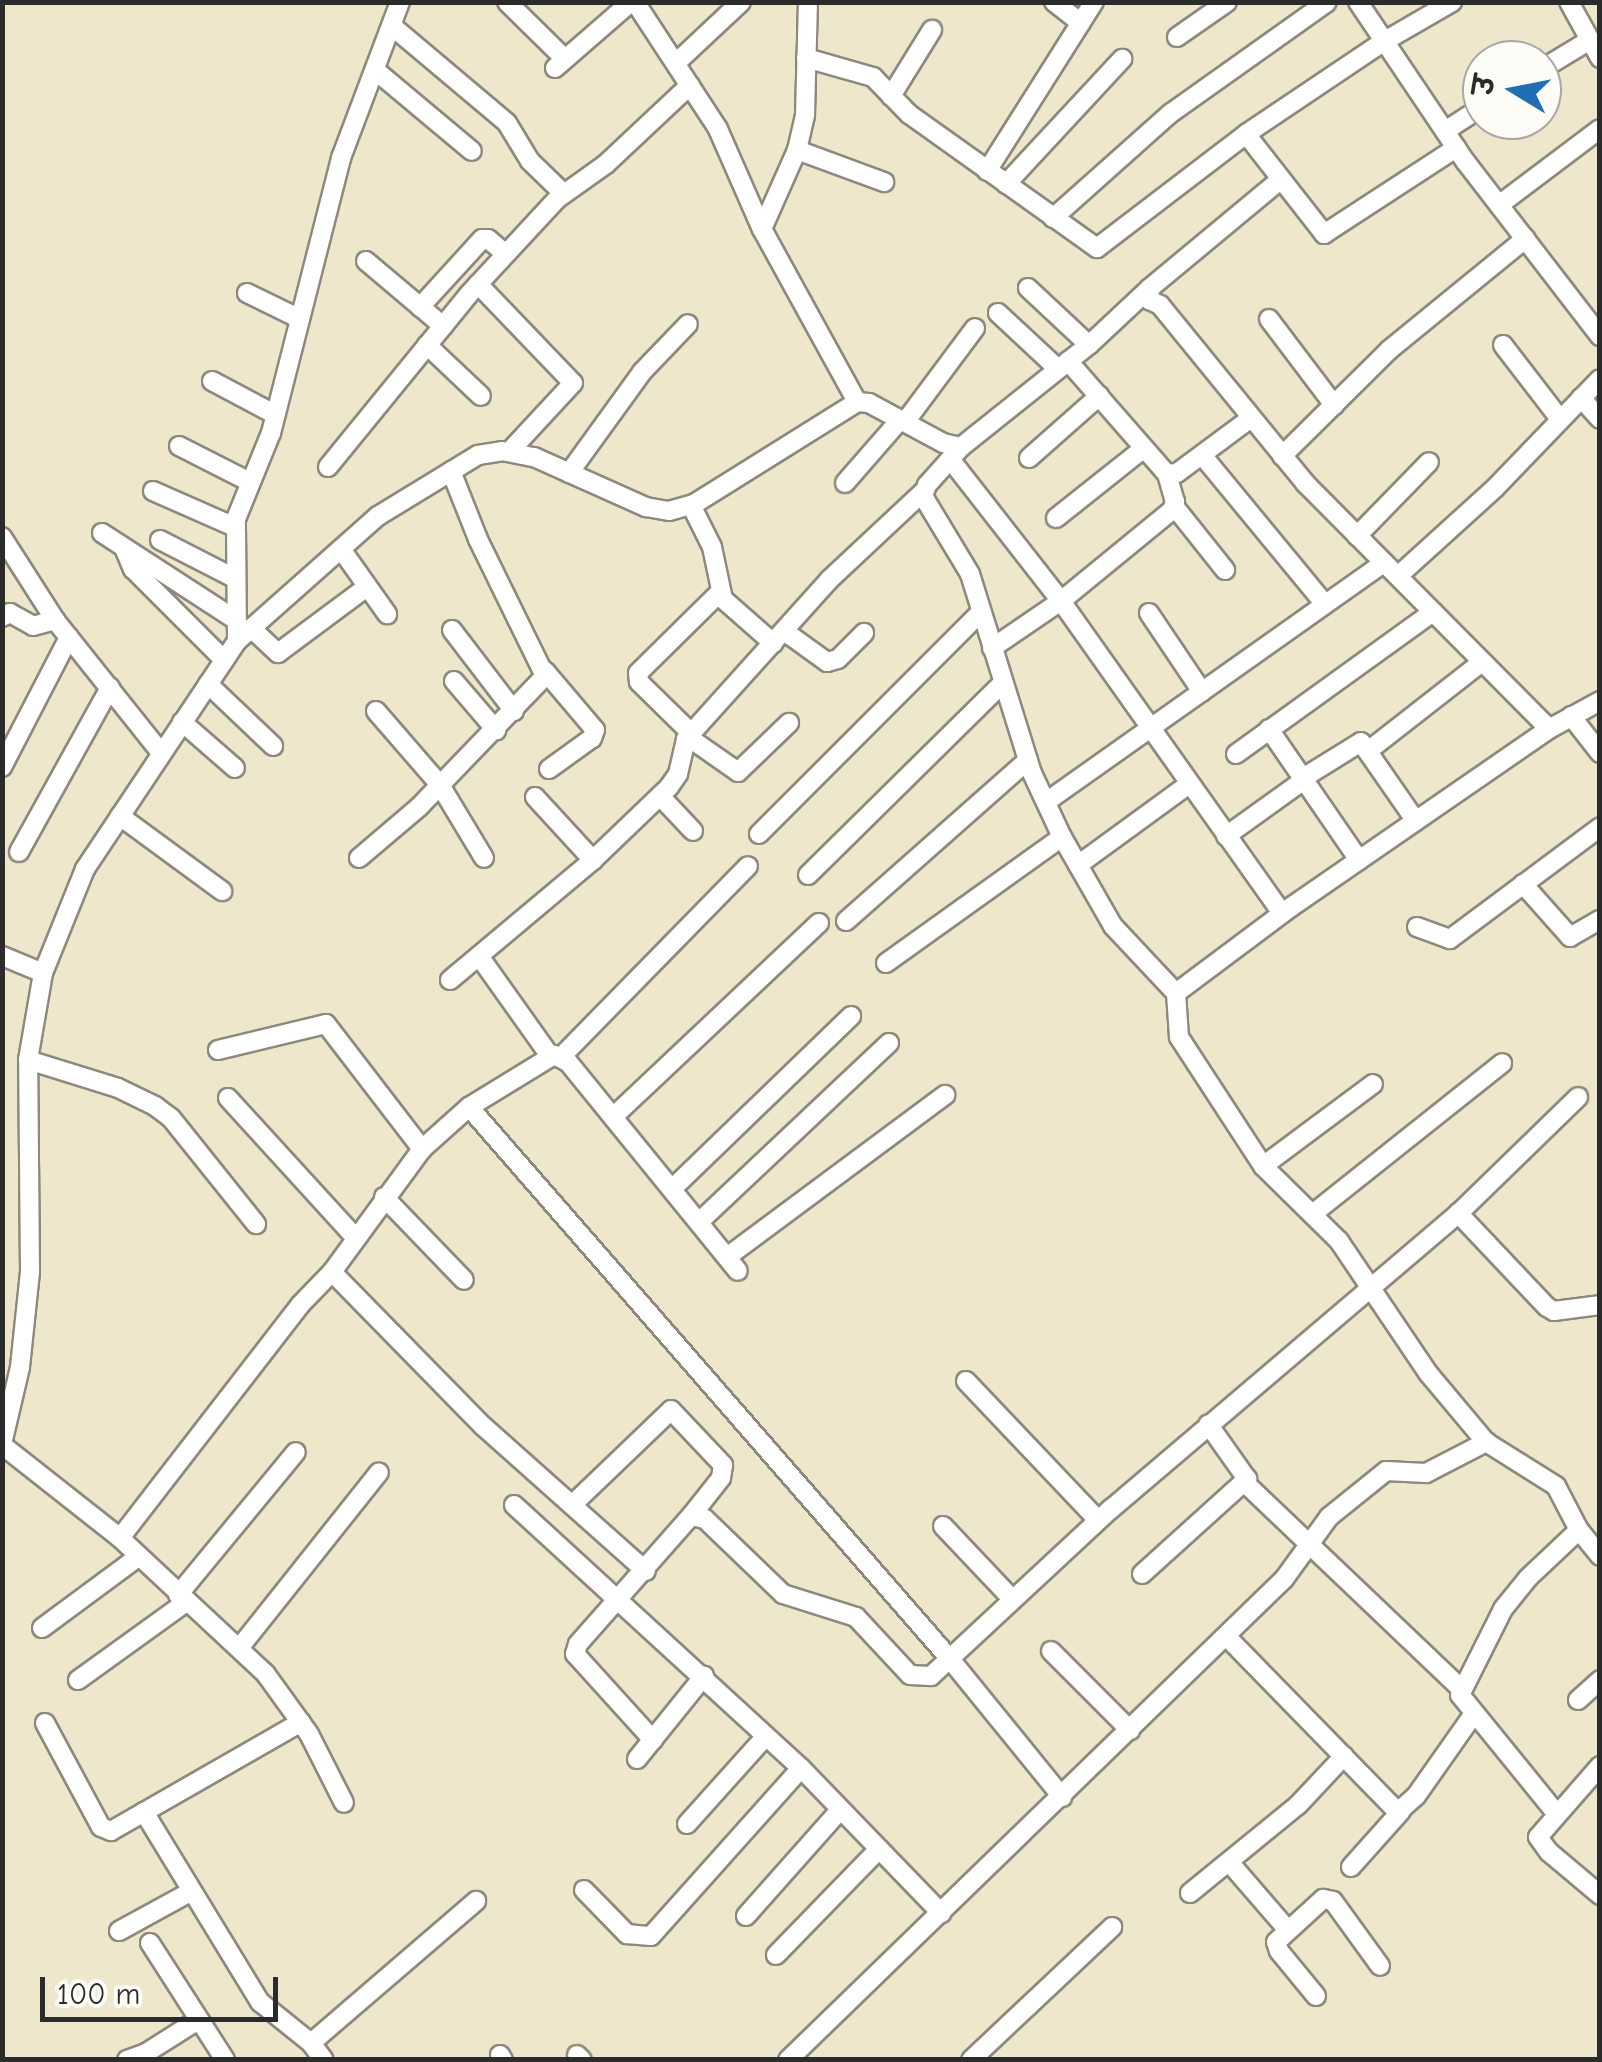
<!DOCTYPE html>
<html>
<head>
<meta charset="utf-8">
<style>
  body { margin:0 }
  #map { position:relative; width:1602px; height:2062px; overflow:hidden; background:#efe7cc; font-family:"Comic Neue","Playpen Sans Deva",sans-serif }
  div>[style] { position:absolute }
  [style*='--x'] { left:calc(var(--x)*1px); top:calc(var(--y)*1px); width:calc(var(--w)*1px); rotate:calc(var(--a)*1deg) }
  .roads { filter:drop-shadow(2px 0 #8d897c) drop-shadow(-2px 0 #8d897c) drop-shadow(0 2px #8d897c) drop-shadow(0 -2px #8d897c) }
  .street>* { height:18px; margin:-9px; padding:0 9px; transform-origin:9px; border-radius:9px; background:#fff }
  span { translate:-50% -50%; white-space:nowrap; text-align:center; line-height:1.15; -webkit-text-stroke:9px #fdfcf7; paint-order:stroke }
  .frame { position:absolute; inset:0; border:5px solid #2b2b2b; pointer-events:none }
  .north { position:absolute; left:1462px; top:40px; width:100px; height:100px; box-sizing:border-box; background:#fdfcf7; border:2px solid #a9a8a5; border-radius:50%; rotate:280deg; font-size:28px; font-weight:700; line-height:40px; text-align:center; color:#2b2b2b }
  .north::after { content:''; display:block; margin:auto; width:35px; height:45px; background:#1f6fb2; clip-path:polygon(50% 0,100% 100%,50% 72%,0 100%) }
  .scale { position:absolute; left:40px; top:1977px; width:238px; height:45px; box-sizing:border-box; border:5px solid #2b2b2b; border-top:0; padding-left:12px; font-size:30px; line-height:35px; white-space:nowrap; color:#2b2b2b; -webkit-text-stroke:8px #fdfcf7; paint-order:stroke }
</style>
</head>
<body>
<div id="map">
  <div class="roads">
    <div class="street">
      <i style="--x:507;--y:2;--w:81;--a:44.5"></i>
      <i style="--x:635;--y:2;--w:152;--a:56.8"></i>
      <i style="--x:718;--y:129;--w:109;--a:66.3"></i>
      <i style="--x:762;--y:229;--w:197;--a:61.2"></i>
      <i style="--x:1054;--y:2;--w:34;--a:38"></i>
      <i style="--x:1358;--y:2;--w:192;--a:56.1"></i>
      <i style="--x:1465;--y:161;--w:221;--a:52.4"></i>
      <i style="--x:1569;--y:2;--w:64;--a:61"></i>
      <i style="--x:392;--y:26;--w:150;--a:40.1"></i>
      <i style="--x:507;--y:123;--w:44;--a:58.8"></i>
      <i style="--x:530;--y:161;--w:46;--a:44.1"></i>
      <i style="--x:1177;--y:37;--w:61;--a:-35"></i>
      <i style="--x:806;--y:58;--w:70;--a:15.8"></i>
      <i style="--x:873;--y:77;--w:52;--a:45.8"></i>
      <i style="--x:909;--y:114;--w:231;--a:35.5"></i>
      <i style="--x:1097;--y:248;--w:188;--a:-37.4"></i>
      <i style="--x:1246;--y:134;--w:165;--a:-33.9"></i>
      <i style="--x:1383;--y:42;--w:80;--a:-30.1"></i>
      <i style="--x:676;--y:63;--w:89;--a:-43.2"></i>
      <i style="--x:555;--y:68;--w:101;--a:-41"></i>
      <i style="--x:1542;--y:69;--w:56;--a:-31.1"></i>
      <i style="--x:375;--y:70;--w:126;--a:39.9"></i>
      <i style="--x:891;--y:96;--w:78;--a:-58.2"></i>
      <i style="--x:1445;--y:131;--w:44;--a:-33"></i>
      <i style="--x:1246;--y:134;--w:127;--a:52"></i>
      <i style="--x:1324;--y:234;--w:158;--a:-33.1"></i>
      <i style="--x:797;--y:150;--w:93;--a:20.2"></i>
      <i style="--x:987;--y:171;--w:200;--a:-57.7"></i>
      <i style="--x:1006;--y:184;--w:171;--a:-47.1"></i>
      <i style="--x:1499;--y:205;--w:126;--a:-37"></i>
      <i style="--x:1053;--y:218;--w:158;--a:-41.7"></i>
      <i style="--x:1171;--y:113;--w:191;--a:-35.4"></i>
      <i style="--x:762;--y:229;--w:86;--a:-66.1"></i>
      <i style="--x:797;--y:150;--w:36;--a:-77"></i>
      <i style="--x:805;--y:115;--w:113;--a:-88.5"></i>
      <i style="--x:366;--y:261;--w:101;--a:40.2"></i>
      <i style="--x:478;--y:284;--w:137;--a:46.2"></i>
      <i style="--x:573;--y:383;--w:94;--a:132.8"></i>
      <i style="--x:1028;--y:288;--w:83;--a:43.1"></i>
      <i style="--x:1150;--y:288;--w:169;--a:-39.7"></i>
      <i style="--x:247;--y:293;--w:59;--a:26.1"></i>
      <i style="--x:420;--y:307;--w:92;--a:-47.6"></i>
      <i style="--x:482;--y:239;--w:6;--a:0"></i>
      <i style="--x:488;--y:239;--w:23;--a:40"></i>
      <i style="--x:998;--y:313;--w:82;--a:43"></i>
      <i style="--x:1269;--y:319;--w:108;--a:52.9"></i>
      <i style="--x:427;--y:345;--w:74;--a:43.4"></i>
      <i style="--x:1503;--y:345;--w:93;--a:52.4"></i>
      <i style="--x:1068;--y:361;--w:150;--a:48.8"></i>
      <i style="--x:1167;--y:474;--w:10;--a:-6"></i>
      <i style="--x:1177;--y:473;--w:92;--a:-36.6"></i>
      <i style="--x:212;--y:381;--w:72;--a:28"></i>
      <i style="--x:1581;--y:398;--w:28;--a:48"></i>
      <i style="--x:905;--y:422;--w:117;--a:-53.3"></i>
      <i style="--x:179;--y:446;--w:80;--a:26.9"></i>
      <i style="--x:961;--y:447;--w:51;--a:131.8"></i>
      <i style="--x:927;--y:485;--w:12;--a:110"></i>
      <i style="--x:923;--y:496;--w:91;--a:58.9"></i>
      <i style="--x:970;--y:574;--w:208;--a:72.7"></i>
      <i style="--x:1032;--y:773;--w:71;--a:64.9"></i>
      <i style="--x:1062;--y:837;--w:103;--a:60.2"></i>
      <i style="--x:1113;--y:926;--w:92;--a:46.8"></i>
      <i style="--x:1176;--y:993;--w:144;--a:-36.8"></i>
      <i style="--x:1291;--y:907;--w:313;--a:-34.6"></i>
      <i style="--x:1549;--y:729;--w:58;--a:-28.8"></i>
      <i style="--x:1202;--y:455;--w:193;--a:50.5"></i>
      <i style="--x:1282;--y:456;--w:151;--a:-44.7"></i>
      <i style="--x:1389;--y:350;--w:176;--a:-39.2"></i>
      <i style="--x:1029;--y:458;--w:94;--a:-41.5"></i>
      <i style="--x:950;--y:459;--w:180;--a:52"></i>
      <i style="--x:1061;--y:601;--w:382;--a:54.7"></i>
      <i style="--x:328;--y:467;--w:223;--a:-50.8"></i>
      <i style="--x:469;--y:294;--w:129;--a:-47.2"></i>
      <i style="--x:557;--y:199;--w:60;--a:-35.5"></i>
      <i style="--x:606;--y:164;--w:115;--a:-43.2"></i>
      <i style="--x:569;--y:473;--w:125;--a:-54.1"></i>
      <i style="--x:642;--y:372;--w:66;--a:-46.2"></i>
      <i style="--x:845;--y:483;--w:84;--a:-48.9"></i>
      <i style="--x:153;--y:491;--w:90;--a:23.7"></i>
      <i style="--x:691;--y:505;--w:47;--a:63.4"></i>
      <i style="--x:712;--y:547;--w:53;--a:78.1"></i>
      <i style="--x:723;--y:599;--w:67;--a:41.3"></i>
      <i style="--x:1174;--y:506;--w:82;--a:51.4"></i>
      <i style="--x:1056;--y:518;--w:112;--a:-38.5"></i>
      <i style="--x:102;--y:533;--w:160;--a:33"></i>
      <i style="--x:1357;--y:536;--w:103;--a:-45.8"></i>
      <i style="--x:2;--y:537;--w:98;--a:57.4"></i>
      <i style="--x:55;--y:620;--w:170;--a:51.4"></i>
      <i style="--x:160;--y:540;--w:85;--a:27.2"></i>
      <i style="--x:124;--y:548;--w:23;--a:67"></i>
      <i style="--x:133;--y:569;--w:129;--a:45"></i>
      <i style="--x:341;--y:549;--w:80;--a:54.7"></i>
      <i style="--x:1398;--y:576;--w:131;--a:-42.2"></i>
      <i style="--x:1495;--y:488;--w:151;--a:-46.1"></i>
      <i style="--x:1149;--y:613;--w:95;--a:56.1"></i>
      <i style="--x:2;--y:617;--w:9;--a:-27"></i>
      <i style="--x:10;--y:613;--w:26;--a:29"></i>
      <i style="--x:33;--y:626;--w:23;--a:-15"></i>
      <i style="--x:251;--y:628;--w:37;--a:43"></i>
      <i style="--x:278;--y:653;--w:111;--a:-36.6"></i>
      <i style="--x:452;--y:630;--w:102;--a:52.6"></i>
      <i style="--x:784;--y:631;--w:53;--a:35.8"></i>
      <i style="--x:827;--y:662;--w:11;--a:-15"></i>
      <i style="--x:838;--y:659;--w:37;--a:-45"></i>
      <i style="--x:237;--y:641;--w:122;--a:-90.5"></i>
      <i style="--x:236;--y:519;--w:93;--a:-67.9"></i>
      <i style="--x:271;--y:433;--w:284;--a:-75.7"></i>
      <i style="--x:341;--y:158;--w:167;--a:-69.3"></i>
      <i style="--x:992;--y:648;--w:83;--a:-34.3"></i>
      <i style="--x:1061;--y:601;--w:144;--a:-39.3"></i>
      <i style="--x:1172;--y:510;--w:9;--a:-69"></i>
      <i style="--x:1175;--y:502;--w:29;--a:-106"></i>
      <i style="--x:545;--y:671;--w:77;--a:49.7"></i>
      <i style="--x:595;--y:730;--w:9;--a:111"></i>
      <i style="--x:592;--y:738;--w:53;--a:144.2"></i>
      <i style="--x:454;--y:681;--w:65;--a:49.4"></i>
      <i style="--x:208;--y:684;--w:90;--a:43.6"></i>
      <i style="--x:376;--y:711;--w:98;--a:49.1"></i>
      <i style="--x:440;--y:785;--w:85;--a:58.9"></i>
      <i style="--x:1571;--y:716;--w:47;--a:51.9"></i>
      <i style="--x:182;--y:722;--w:70;--a:41"></i>
      <i style="--x:1269;--y:729;--w:159;--a:55.5"></i>
      <i style="--x:691;--y:733;--w:73;--a:-135.6"></i>
      <i style="--x:639;--y:682;--w:9;--a:-96"></i>
      <i style="--x:638;--y:673;--w:115;--a:-44.6"></i>
      <i style="--x:688;--y:737;--w:61;--a:35"></i>
      <i style="--x:738;--y:772;--w:71;--a:-43.9"></i>
      <i style="--x:1368;--y:751;--w:145;--a:-38"></i>
      <i style="--x:1236;--y:754;--w:243;--a:-35.8"></i>
      <i style="--x:2;--y:767;--w:146;--a:-62.7"></i>
      <i style="--x:1303;--y:778;--w:68;--a:-31.8"></i>
      <i style="--x:1361;--y:742;--w:96;--a:55.2"></i>
      <i style="--x:660;--y:796;--w:48;--a:46.7"></i>
      <i style="--x:535;--y:797;--w:86;--a:47.4"></i>
      <i style="--x:1046;--y:802;--w:414;--a:-35.3"></i>
      <i style="--x:120;--y:816;--w:127;--a:36.3"></i>
      <i style="--x:759;--y:834;--w:314;--a:-45"></i>
      <i style="--x:1226;--y:836;--w:96;--a:-35.7"></i>
      <i style="--x:19;--y:852;--w:188;--a:-61"></i>
      <i style="--x:359;--y:858;--w:79;--a:-40.4"></i>
      <i style="--x:419;--y:807;--w:182;--a:-46.1"></i>
      <i style="--x:545;--y:676;--w:153;--a:-116.1"></i>
      <i style="--x:478;--y:539;--w:73;--a:-111.7"></i>
      <i style="--x:1078;--y:865;--w:137;--a:-36.1"></i>
      <i style="--x:808;--y:875;--w:274;--a:-44.6"></i>
      <i style="--x:1523;--y:884;--w:71;--a:48.4"></i>
      <i style="--x:1570;--y:937;--w:34;--a:-30"></i>
      <i style="--x:846;--y:921;--w:243;--a:-41.5"></i>
      <i style="--x:1417;--y:927;--w:35;--a:20"></i>
      <i style="--x:1450;--y:939;--w:187;--a:-36.7"></i>
      <i style="--x:2;--y:956;--w:44;--a:22.5"></i>
      <i style="--x:479;--y:956;--w:123;--a:54.6"></i>
      <i style="--x:886;--y:963;--w:216;--a:-35.6"></i>
      <i style="--x:450;--y:980;--w:187;--a:-40"></i>
      <i style="--x:593;--y:860;--w:105;--a:-43.8"></i>
      <i style="--x:669;--y:787;--w:16;--a:-55"></i>
      <i style="--x:678;--y:774;--w:36;--a:-77"></i>
      <i style="--x:686;--y:739;--w:214;--a:-48"></i>
      <i style="--x:829;--y:580;--w:130;--a:-43.1"></i>
      <i style="--x:1176;--y:993;--w:44;--a:86.1"></i>
      <i style="--x:1179;--y:1037;--w:154;--a:56.9"></i>
      <i style="--x:1263;--y:1166;--w:107;--a:44.6"></i>
      <i style="--x:1339;--y:1241;--w:159;--a:56"></i>
      <i style="--x:1428;--y:1373;--w:90;--a:50"></i>
      <i style="--x:1486;--y:1442;--w:83;--a:32.2"></i>
      <i style="--x:1556;--y:1486;--w:50;--a:62.4"></i>
      <i style="--x:1579;--y:1530;--w:33;--a:51"></i>
      <i style="--x:218;--y:1050;--w:111;--a:-13.5"></i>
      <i style="--x:326;--y:1024;--w:158;--a:52.5"></i>
      <i style="--x:561;--y:1057;--w:267;--a:-45.6"></i>
      <i style="--x:28;--y:1060;--w:94;--a:17.3"></i>
      <i style="--x:118;--y:1088;--w:41;--a:25.9"></i>
      <i style="--x:155;--y:1106;--w:20;--a:37"></i>
      <i style="--x:171;--y:1118;--w:136;--a:51.3"></i>
      <i style="--x:228;--y:1098;--w:190;--a:47.6"></i>
      <i style="--x:469;--y:1107;--w:732;--a:48.93"></i>
      <i style="--x:950;--y:1659;--w:178;--a:50.9"></i>
      <i style="--x:613;--y:1117;--w:283;--a:-43.3"></i>
      <i style="--x:1263;--y:1166;--w:137;--a:-36.7"></i>
      <i style="--x:672;--y:1189;--w:249;--a:-44"></i>
      <i style="--x:384;--y:1197;--w:115;--a:46.1"></i>
      <i style="--x:1315;--y:1212;--w:239;--a:-38.5"></i>
      <i style="--x:1458;--y:1213;--w:129;--a:46.6"></i>
      <i style="--x:1547;--y:1307;--w:8;--a:30"></i>
      <i style="--x:1554;--y:1311;--w:46;--a:-7.4"></i>
      <i style="--x:699;--y:1222;--w:261;--a:-43.3"></i>
      <i style="--x:727;--y:1257;--w:272;--a:-36.6"></i>
      <i style="--x:332;--y:1272;--w:216;--a:45.6"></i>
      <i style="--x:483;--y:1426;--w:218;--a:41.7"></i>
      <i style="--x:966;--y:1381;--w:192;--a:46.5"></i>
      <i style="--x:2;--y:1444;--w:79;--a:-76.8"></i>
      <i style="--x:20;--y:1367;--w:96;--a:-84"></i>
      <i style="--x:30;--y:1272;--w:212;--a:-90.5"></i>
      <i style="--x:28;--y:1060;--w:88;--a:-80.2"></i>
      <i style="--x:43;--y:973;--w:112;--a:-68"></i>
      <i style="--x:85;--y:869;--w:274;--a:-56.3"></i>
      <i style="--x:237;--y:641;--w:188;--a:-41.6"></i>
      <i style="--x:378;--y:516;--w:117;--a:-31.4"></i>
      <i style="--x:478;--y:455;--w:24;--a:-9"></i>
      <i style="--x:502;--y:451;--w:33;--a:11"></i>
      <i style="--x:534;--y:457;--w:123;--a:24.1"></i>
      <i style="--x:646;--y:507;--w:23;--a:10"></i>
      <i style="--x:669;--y:511;--w:26;--a:-16"></i>
      <i style="--x:694;--y:504;--w:192;--a:-32"></i>
      <i style="--x:857;--y:402;--w:12;--a:5"></i>
      <i style="--x:869;--y:403;--w:84;--a:28.4"></i>
      <i style="--x:943;--y:443;--w:18;--a:13"></i>
      <i style="--x:961;--y:447;--w:164;--a:-38.6"></i>
      <i style="--x:1089;--y:345;--w:83;--a:-43.1"></i>
      <i style="--x:1150;--y:288;--w:12;--a:95"></i>
      <i style="--x:1149;--y:300;--w:12;--a:24"></i>
      <i style="--x:1160;--y:305;--w:231;--a:50.8"></i>
      <i style="--x:1306;--y:484;--w:345;--a:45.2"></i>
      <i style="--x:2;--y:1445;--w:150;--a:38.2"></i>
      <i style="--x:120;--y:1538;--w:198;--a:43"></i>
      <i style="--x:265;--y:1673;--w:75;--a:54.2"></i>
      <i style="--x:309;--y:1734;--w:77;--a:63.1"></i>
      <i style="--x:1245;--y:1483;--w:300;--a:43.6"></i>
      <i style="--x:514;--y:1505;--w:389;--a:42.5"></i>
      <i style="--x:801;--y:1768;--w:202;--a:46"></i>
      <i style="--x:572;--y:1505;--w:137;--a:-43.8"></i>
      <i style="--x:671;--y:1410;--w:76;--a:46.6"></i>
      <i style="--x:723;--y:1465;--w:13;--a:99"></i>
      <i style="--x:721;--y:1478;--w:48;--a:128.3"></i>
      <i style="--x:943;--y:1526;--w:100;--a:46.6"></i>
      <i style="--x:120;--y:1538;--w:294;--a:-52.3"></i>
      <i style="--x:300;--y:1305;--w:46;--a:-45.9"></i>
      <i style="--x:332;--y:1272;--w:152;--a:-53.8"></i>
      <i style="--x:422;--y:1149;--w:63;--a:-41.8"></i>
      <i style="--x:469;--y:1107;--w:100;--a:-31.5"></i>
      <i style="--x:554;--y:1055;--w:16;--a:27"></i>
      <i style="--x:568;--y:1062;--w:269;--a:50.9"></i>
      <i style="--x:1142;--y:1574;--w:142;--a:-42.1"></i>
      <i style="--x:1247;--y:1479;--w:67;--a:-125.3"></i>
      <i style="--x:178;--y:1595;--w:185;--a:-50.5"></i>
      <i style="--x:42;--y:1628;--w:119;--a:-36.5"></i>
      <i style="--x:1226;--y:1636;--w:246;--a:45.7"></i>
      <i style="--x:1398;--y:1812;--w:24;--a:-42"></i>
      <i style="--x:1416;--y:1796;--w:99;--a:-54.9"></i>
      <i style="--x:240;--y:1647;--w:223;--a:-51.5"></i>
      <i style="--x:1051;--y:1651;--w:112;--a:45"></i>
      <i style="--x:78;--y:1680;--w:133;--a:-35.8"></i>
      <i style="--x:1578;--y:1700;--w:30;--a:-42"></i>
      <i style="--x:45;--y:1723;--w:118;--a:61.7"></i>
      <i style="--x:101;--y:1827;--w:11;--a:22"></i>
      <i style="--x:111;--y:1831;--w:219;--a:-29.8"></i>
      <i style="--x:653;--y:1740;--w:116;--a:-132.2"></i>
      <i style="--x:575;--y:1654;--w:10;--a:-73"></i>
      <i style="--x:578;--y:1644;--w:171;--a:-48.6"></i>
      <i style="--x:691;--y:1516;--w:14;--a:12"></i>
      <i style="--x:705;--y:1519;--w:108;--a:43.9"></i>
      <i style="--x:783;--y:1594;--w:77;--a:17.5"></i>
      <i style="--x:856;--y:1617;--w:79;--a:47"></i>
      <i style="--x:910;--y:1675;--w:21;--a:3"></i>
      <i style="--x:931;--y:1676;--w:246;--a:-42.9"></i>
      <i style="--x:1111;--y:1509;--w:461;--a:-40.4"></i>
      <i style="--x:1462;--y:1210;--w:162;--a:-44.2"></i>
      <i style="--x:637;--y:1759;--w:107;--a:-51.1"></i>
      <i style="--x:1600;--y:1766;--w:94;--a:131.1"></i>
      <i style="--x:1538;--y:1837;--w:19;--a:54"></i>
      <i style="--x:1549;--y:1852;--w:67;--a:40.1"></i>
      <i style="--x:144;--y:1812;--w:223;--a:58.6"></i>
      <i style="--x:260;--y:2002;--w:65;--a:38.8"></i>
      <i style="--x:311;--y:2043;--w:21;--a:53"></i>
      <i style="--x:1556;--y:1813;--w:152;--a:-129.1"></i>
      <i style="--x:1460;--y:1695;--w:96;--a:-63.4"></i>
      <i style="--x:1503;--y:1609;--w:40;--a:-51"></i>
      <i style="--x:1528;--y:1578;--w:70;--a:-43.3"></i>
      <i style="--x:687;--y:1824;--w:118;--a:-48.1"></i>
      <i style="--x:1229;--y:1862;--w:90;--a:49.1"></i>
      <i style="--x:1351;--y:1867;--w:75;--a:-48.2"></i>
      <i style="--x:584;--y:1890;--w:62;--a:45.7"></i>
      <i style="--x:627;--y:1934;--w:24;--a:5"></i>
      <i style="--x:651;--y:1936;--w:225;--a:-48.2"></i>
      <i style="--x:1190;--y:1893;--w:139;--a:-39.2"></i>
      <i style="--x:1298;--y:1805;--w:67;--a:-46.8"></i>
      <i style="--x:746;--y:1916;--w:142;--a:-48.4"></i>
      <i style="--x:119;--y:1931;--w:83;--a:-28.7"></i>
      <i style="--x:150;--y:1943;--w:139;--a:57.3"></i>
      <i style="--x:776;--y:1955;--w:148;--a:-45.8"></i>
      <i style="--x:1316;--y:1996;--w:58;--a:-129.4"></i>
      <i style="--x:1279;--y:1951;--w:9;--a:-108"></i>
      <i style="--x:1276;--y:1942;--w:64;--a:-42.5"></i>
      <i style="--x:1323;--y:1899;--w:10;--a:11"></i>
      <i style="--x:1333;--y:1901;--w:80;--a:54.1"></i>
      <i style="--x:311;--y:2043;--w:218;--a:-40.7"></i>
      <i style="--x:500;--y:2055;--w:6;--a:59"></i>
      <i style="--x:577;--y:2055;--w:7;--a:45"></i>
      <i style="--x:127;--y:2060;--w:20;--a:-20"></i>
      <i style="--x:146;--y:2053;--w:62;--a:-32.4"></i>
      <i style="--x:788;--y:2060;--w:691;--a:-44.12"></i>
      <i style="--x:1284;--y:1579;--w:77;--a:-54"></i>
      <i style="--x:1329;--y:1517;--w:73;--a:-38.9"></i>
      <i style="--x:1386;--y:1471;--w:40;--a:2.9"></i>
      <i style="--x:1426;--y:1473;--w:68;--a:-27.3"></i>
      <i style="--x:971;--y:2060;--w:194;--a:-43.3"></i>
    </div>
  </div>
  <div class="frame"></div>
  <div class="north">उ</div>
  <div class="scale">100 m</div>
</div>
</body>
</html>
